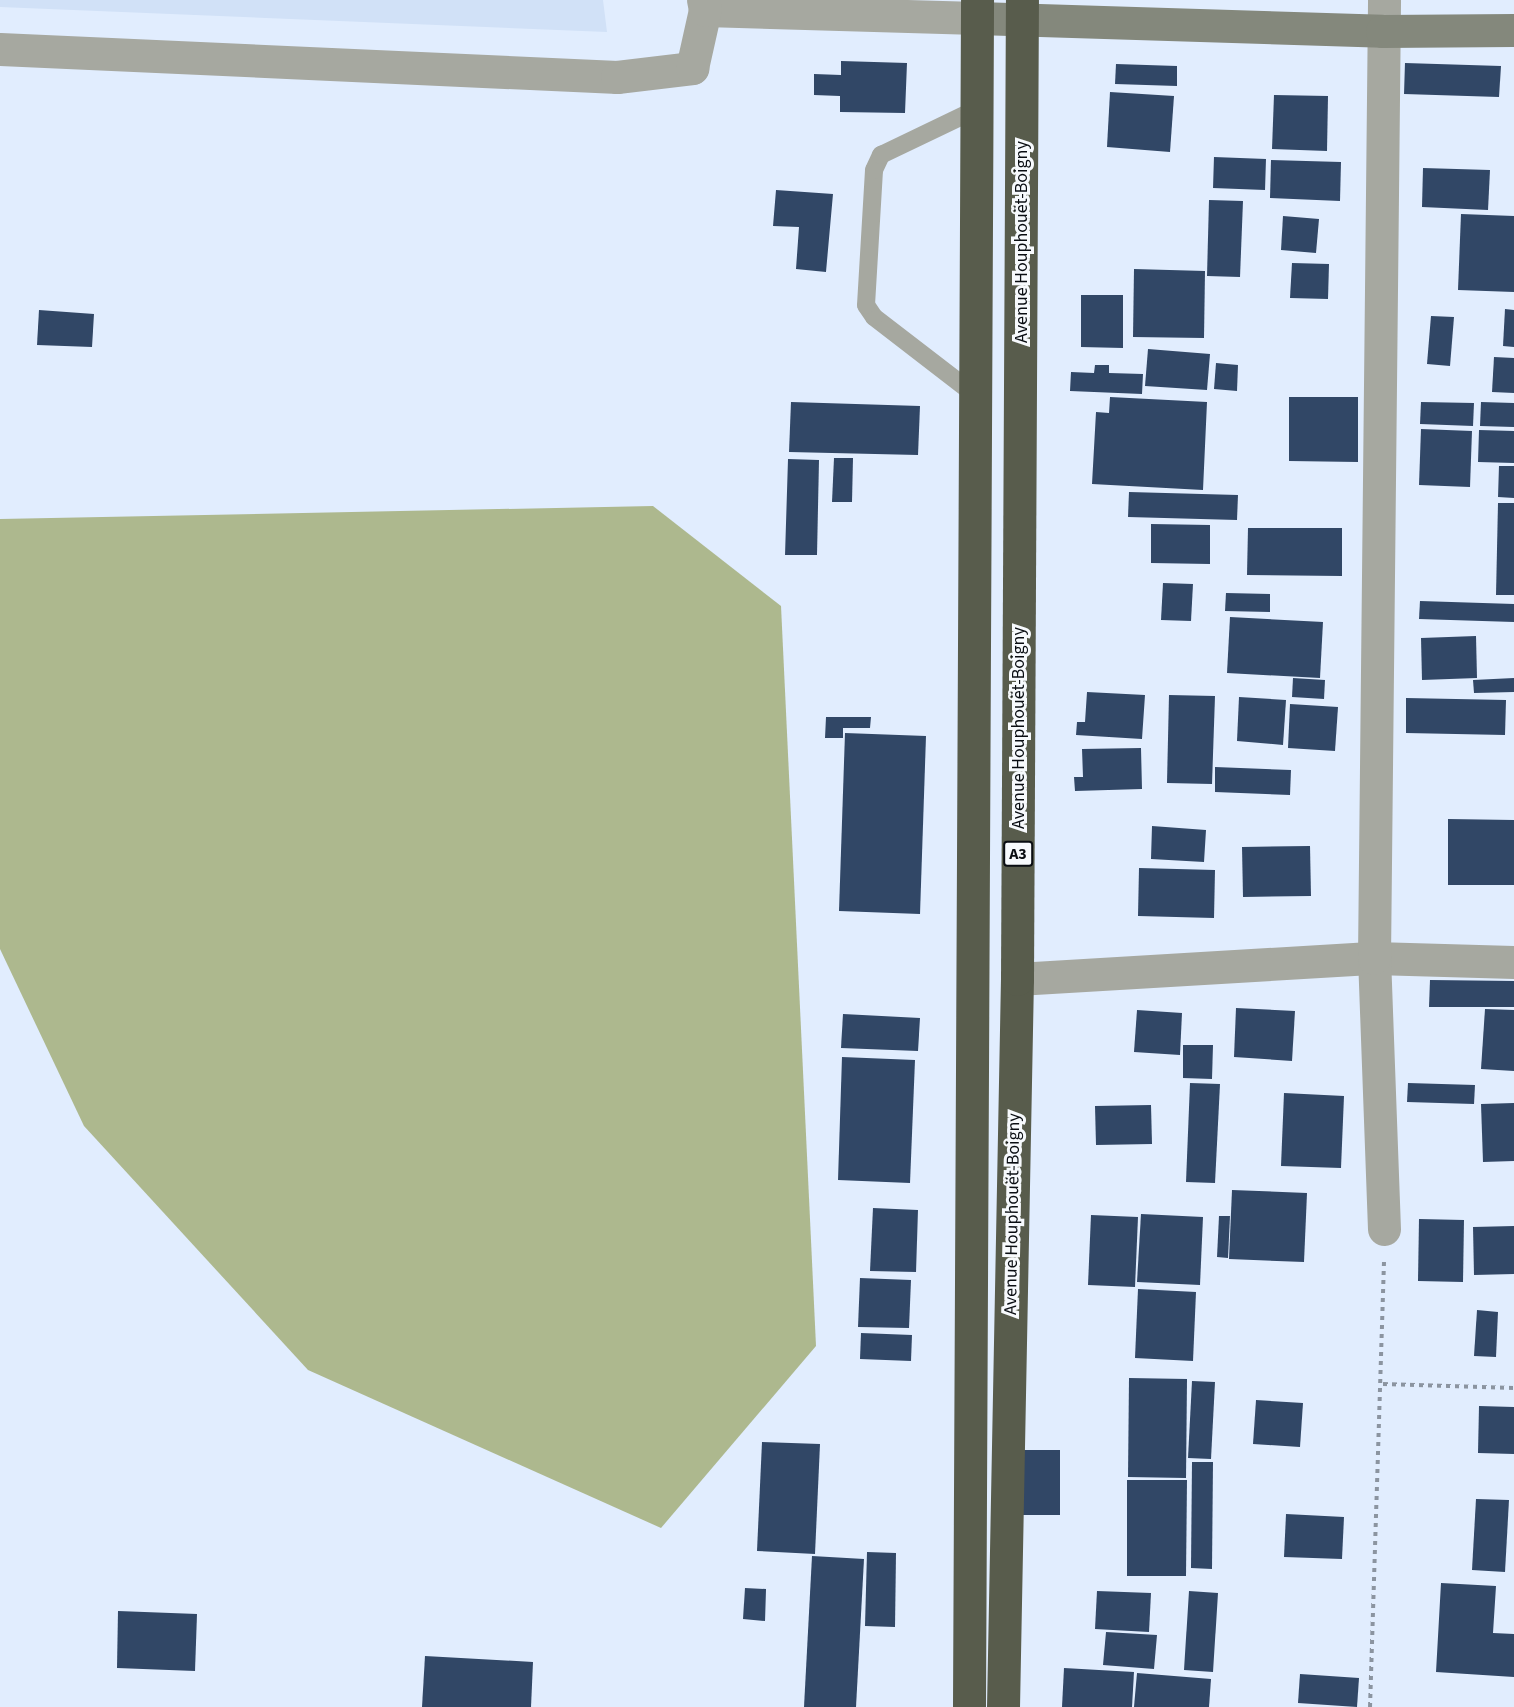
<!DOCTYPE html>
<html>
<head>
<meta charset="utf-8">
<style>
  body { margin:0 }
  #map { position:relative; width:1514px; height:1707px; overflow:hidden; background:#e1edfe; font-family:"Source Sans 3",sans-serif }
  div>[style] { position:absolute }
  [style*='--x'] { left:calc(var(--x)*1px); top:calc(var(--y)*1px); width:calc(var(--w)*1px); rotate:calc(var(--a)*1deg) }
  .built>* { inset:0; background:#d1e1f7 }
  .forest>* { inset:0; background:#adb88e }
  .building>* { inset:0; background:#314766 }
  .path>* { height:4px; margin-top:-2px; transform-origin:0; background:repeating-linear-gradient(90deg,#8b94a0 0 4.5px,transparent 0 9px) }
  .lane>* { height:18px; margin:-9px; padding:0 9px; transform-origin:9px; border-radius:9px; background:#a6a8a0 }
  .street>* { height:33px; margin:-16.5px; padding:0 16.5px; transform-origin:16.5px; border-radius:16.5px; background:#a6a8a0 }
  .secondary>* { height:33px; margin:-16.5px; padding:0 16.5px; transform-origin:16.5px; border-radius:16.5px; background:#84887c }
  .highway>* { height:33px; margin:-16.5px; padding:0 16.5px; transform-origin:16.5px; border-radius:16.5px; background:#585c4c }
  span { translate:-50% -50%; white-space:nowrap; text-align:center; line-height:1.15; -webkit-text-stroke:6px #f7fafd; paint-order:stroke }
  .shield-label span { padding:2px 4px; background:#f7fafd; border:2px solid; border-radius:4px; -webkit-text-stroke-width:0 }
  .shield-label { font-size:16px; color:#090d12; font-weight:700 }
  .street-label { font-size:18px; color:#090d12 }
</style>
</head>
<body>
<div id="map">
  <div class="built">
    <i style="clip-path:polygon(0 0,603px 0,607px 32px,0 7px)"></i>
  </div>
  <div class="forest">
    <i style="clip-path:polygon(653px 506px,781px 606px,816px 1346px,661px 1528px,308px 1370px,84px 1126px,0 949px,0 519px)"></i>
  </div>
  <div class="building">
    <i style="clip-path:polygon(841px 61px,907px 63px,905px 113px,840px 112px,840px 96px,814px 95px,814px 74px,841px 75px)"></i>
    <i style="clip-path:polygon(1405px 63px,1501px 66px,1499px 97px,1404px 94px)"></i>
    <i style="clip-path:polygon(1116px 64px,1177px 66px,1177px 86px,1115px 84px)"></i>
    <i style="clip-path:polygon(1110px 92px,1174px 96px,1170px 152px,1107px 147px)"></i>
    <i style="clip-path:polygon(1274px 95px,1328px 96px,1327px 151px,1272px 149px)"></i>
    <i style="clip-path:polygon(1214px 157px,1266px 159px,1265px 190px,1213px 188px)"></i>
    <i style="clip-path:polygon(1271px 160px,1341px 162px,1340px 201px,1270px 198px)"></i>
    <i style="clip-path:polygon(1423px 168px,1490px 170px,1488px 210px,1422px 207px)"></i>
    <i style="clip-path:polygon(776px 190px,833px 194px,826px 272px,796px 269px,799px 227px,773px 226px)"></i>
    <i style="clip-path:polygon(1209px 200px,1243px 201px,1240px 277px,1207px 276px)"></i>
    <i style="clip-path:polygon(1461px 214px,1514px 216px,1514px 292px,1458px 290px)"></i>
    <i style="clip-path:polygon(1283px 216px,1319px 219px,1316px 253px,1281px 250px)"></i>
    <i style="clip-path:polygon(1292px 263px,1329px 264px,1328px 299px,1290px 298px)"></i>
    <i style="clip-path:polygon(1134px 269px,1205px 271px,1204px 338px,1133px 337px)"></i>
    <i style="clip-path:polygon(1081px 295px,1123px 295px,1123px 348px,1081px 347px)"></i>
    <i style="clip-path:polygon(1505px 309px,1514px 310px,1514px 347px,1503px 346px)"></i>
    <i style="clip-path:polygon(39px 310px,94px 314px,92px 347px,37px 345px)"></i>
    <i style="clip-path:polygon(1431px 316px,1454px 317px,1450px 366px,1427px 364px)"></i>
    <i style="clip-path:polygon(1148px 349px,1210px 354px,1207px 390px,1145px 386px)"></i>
    <i style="clip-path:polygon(1494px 357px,1514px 358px,1514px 393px,1492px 392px)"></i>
    <i style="clip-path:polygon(1216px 363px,1238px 365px,1237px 391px,1214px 389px)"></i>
    <i style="clip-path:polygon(1095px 365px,1109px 365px,1109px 373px,1143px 374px,1142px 394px,1070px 391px,1071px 372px,1094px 373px)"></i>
    <i style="clip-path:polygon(1110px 397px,1207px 402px,1203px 490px,1092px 484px,1096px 412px,1109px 413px)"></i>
    <i style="clip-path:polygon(1289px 397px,1358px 397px,1358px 462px,1289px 461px)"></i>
    <i style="clip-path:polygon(791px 402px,920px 406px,918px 455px,789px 452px)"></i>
    <i style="clip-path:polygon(1421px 402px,1474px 403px,1473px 426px,1420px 424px)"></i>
    <i style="clip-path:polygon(1481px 402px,1514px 403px,1514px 427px,1480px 426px)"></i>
    <i style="clip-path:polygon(1421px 429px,1472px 431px,1470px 487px,1419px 485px)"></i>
    <i style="clip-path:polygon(1479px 430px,1514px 431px,1514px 463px,1478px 462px)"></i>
    <i style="clip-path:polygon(834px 458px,853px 458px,852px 502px,832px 502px)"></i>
    <i style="clip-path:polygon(788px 459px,819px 460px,817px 555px,785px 555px)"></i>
    <i style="clip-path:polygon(1499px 466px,1514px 466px,1514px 498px,1498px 497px)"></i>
    <i style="clip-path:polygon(1129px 492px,1238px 495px,1237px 520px,1128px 517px)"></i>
    <i style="clip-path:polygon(1498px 503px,1514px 503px,1514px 595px,1496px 595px)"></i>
    <i style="clip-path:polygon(1151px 524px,1210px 525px,1210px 564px,1151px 563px)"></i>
    <i style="clip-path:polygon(1248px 528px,1342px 528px,1342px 576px,1247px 575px)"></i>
    <i style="clip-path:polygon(1163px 583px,1193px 584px,1191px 621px,1161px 620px)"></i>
    <i style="clip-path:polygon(1226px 593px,1270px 594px,1270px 612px,1225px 611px)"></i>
    <i style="clip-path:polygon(1420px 601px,1514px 604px,1514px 622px,1419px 619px)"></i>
    <i style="clip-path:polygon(1230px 617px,1323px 622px,1320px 678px,1227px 673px)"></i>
    <i style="clip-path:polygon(1476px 636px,1477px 678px,1422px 680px,1421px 638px)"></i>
    <i style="clip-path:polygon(1293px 678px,1325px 680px,1324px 699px,1292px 697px)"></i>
    <i style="clip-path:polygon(1514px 678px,1514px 692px,1474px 693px,1473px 680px)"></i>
    <i style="clip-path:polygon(1087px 692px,1145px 695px,1142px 739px,1076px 735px,1077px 722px,1085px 722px)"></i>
    <i style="clip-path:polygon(1169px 695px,1215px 696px,1212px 784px,1167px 783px)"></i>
    <i style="clip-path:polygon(1239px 697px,1286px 700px,1283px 745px,1237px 741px)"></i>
    <i style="clip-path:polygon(1406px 698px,1506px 700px,1505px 735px,1406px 733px)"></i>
    <i style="clip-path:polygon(1290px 704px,1338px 707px,1335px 751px,1288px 748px)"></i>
    <i style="clip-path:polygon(826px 717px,871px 717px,870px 728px,843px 728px,843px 738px,825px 738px)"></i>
    <i style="clip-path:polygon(845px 733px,926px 736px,920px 914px,839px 911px)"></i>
    <i style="clip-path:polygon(1141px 748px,1142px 789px,1075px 791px,1074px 777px,1083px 777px,1082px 749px)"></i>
    <i style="clip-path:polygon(1215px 767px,1291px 770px,1290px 795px,1215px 792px)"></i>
    <i style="clip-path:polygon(1448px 819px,1514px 820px,1514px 885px,1448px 885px)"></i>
    <i style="clip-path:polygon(1152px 826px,1206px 830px,1204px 862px,1151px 859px)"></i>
    <i style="clip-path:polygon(1310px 846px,1311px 896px,1243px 897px,1242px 847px)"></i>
    <i style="clip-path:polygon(1139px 868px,1215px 870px,1214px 918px,1138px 916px)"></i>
    <i style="clip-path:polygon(1430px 980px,1514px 981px,1514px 1007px,1429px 1007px)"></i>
    <i style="clip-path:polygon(1236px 1008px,1295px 1011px,1292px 1061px,1234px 1057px)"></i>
    <i style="clip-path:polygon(1485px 1009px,1514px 1010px,1514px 1071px,1481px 1069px)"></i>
    <i style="clip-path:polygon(1137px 1010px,1182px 1013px,1180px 1055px,1134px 1052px)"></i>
    <i style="clip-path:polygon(843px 1014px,920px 1018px,918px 1051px,841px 1048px)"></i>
    <i style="clip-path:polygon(1183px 1045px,1213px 1045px,1212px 1079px,1183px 1078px)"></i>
    <i style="clip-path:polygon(842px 1057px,915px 1060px,910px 1183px,838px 1180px)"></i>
    <i style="clip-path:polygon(1190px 1083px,1220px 1084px,1215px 1183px,1186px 1182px)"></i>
    <i style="clip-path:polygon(1408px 1083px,1475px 1085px,1474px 1104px,1407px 1102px)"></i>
    <i style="clip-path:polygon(1284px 1093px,1344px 1096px,1341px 1168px,1281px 1166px)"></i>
    <i style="clip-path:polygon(1514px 1103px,1514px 1161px,1483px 1162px,1481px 1104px)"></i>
    <i style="clip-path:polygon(1151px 1105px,1152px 1144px,1096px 1145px,1095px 1106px)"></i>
    <i style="clip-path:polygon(1232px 1190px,1307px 1193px,1304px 1262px,1229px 1259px)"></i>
    <i style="clip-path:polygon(873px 1208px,918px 1210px,916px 1272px,870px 1271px)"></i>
    <i style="clip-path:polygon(1141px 1214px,1203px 1217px,1200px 1285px,1137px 1282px)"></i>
    <i style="clip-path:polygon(1091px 1215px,1138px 1217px,1135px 1287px,1088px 1285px)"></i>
    <i style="clip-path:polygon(1219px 1216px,1230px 1216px,1228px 1258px,1217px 1257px)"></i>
    <i style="clip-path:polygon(1419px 1219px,1464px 1220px,1463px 1282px,1418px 1281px)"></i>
    <i style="clip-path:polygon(1514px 1226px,1514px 1274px,1474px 1275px,1473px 1227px)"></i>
    <i style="clip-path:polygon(860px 1278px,911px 1280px,909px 1328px,858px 1327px)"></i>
    <i style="clip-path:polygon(1138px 1289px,1196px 1292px,1193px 1361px,1135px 1358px)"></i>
    <i style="clip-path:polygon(1477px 1310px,1498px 1312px,1496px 1357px,1474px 1356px)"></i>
    <i style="clip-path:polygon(861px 1333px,912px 1335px,911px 1361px,860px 1359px)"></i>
    <i style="clip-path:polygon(1129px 1378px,1187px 1379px,1186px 1478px,1128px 1477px)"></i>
    <i style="clip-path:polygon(1192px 1381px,1215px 1382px,1211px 1459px,1188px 1458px)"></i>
    <i style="clip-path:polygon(1256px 1400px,1303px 1403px,1300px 1447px,1253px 1444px)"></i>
    <i style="clip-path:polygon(1479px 1406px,1514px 1407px,1514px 1454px,1478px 1453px)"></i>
    <i style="clip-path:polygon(762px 1442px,820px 1444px,815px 1554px,757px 1551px)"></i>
    <i style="clip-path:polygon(1019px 1450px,1060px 1450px,1060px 1515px,1019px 1515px)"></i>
    <i style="clip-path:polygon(1192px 1462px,1213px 1462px,1212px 1569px,1191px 1568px)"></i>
    <i style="clip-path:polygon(1127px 1480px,1187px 1480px,1186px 1576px,1127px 1576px)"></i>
    <i style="clip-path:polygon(1476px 1499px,1509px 1500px,1505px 1572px,1472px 1570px)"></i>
    <i style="clip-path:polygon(1286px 1514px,1344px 1517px,1342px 1559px,1284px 1557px)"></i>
    <i style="clip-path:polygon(867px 1552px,896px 1553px,895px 1627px,865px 1626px)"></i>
    <i style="clip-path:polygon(812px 1556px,864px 1559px,856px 1707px,804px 1707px)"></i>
    <i style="clip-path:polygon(1441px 1583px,1496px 1586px,1493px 1633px,1514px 1634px,1514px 1677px,1436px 1672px)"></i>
    <i style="clip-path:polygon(745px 1588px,766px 1589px,765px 1621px,743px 1619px)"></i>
    <i style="clip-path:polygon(1097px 1591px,1151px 1593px,1149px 1632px,1095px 1629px)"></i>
    <i style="clip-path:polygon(1189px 1591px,1218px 1593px,1213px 1672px,1184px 1670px)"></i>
    <i style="clip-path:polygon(118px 1611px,197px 1614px,195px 1671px,117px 1668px)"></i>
    <i style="clip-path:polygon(1106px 1632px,1157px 1635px,1154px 1669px,1103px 1665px)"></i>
    <i style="clip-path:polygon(425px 1656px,533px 1662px,531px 1707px,422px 1707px)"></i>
    <i style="clip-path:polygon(1064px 1668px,1134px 1672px,1132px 1707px,1062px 1707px)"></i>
    <i style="clip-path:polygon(1137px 1673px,1211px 1679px,1209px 1707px,1134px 1707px)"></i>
    <i style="clip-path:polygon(1300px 1674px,1359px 1678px,1357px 1707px,1298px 1703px)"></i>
  </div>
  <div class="path">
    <i style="--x:1383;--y:1384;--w:131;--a:1.7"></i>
    <i style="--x:1370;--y:1707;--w:447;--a:-88.2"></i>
  </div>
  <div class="lane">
    <i style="--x:974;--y:394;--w:126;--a:-142.4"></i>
    <i style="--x:874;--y:317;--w:14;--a:-124"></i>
    <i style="--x:866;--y:305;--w:135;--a:-86.6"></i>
    <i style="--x:874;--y:170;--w:17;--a:-65"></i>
    <i style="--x:881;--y:155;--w:106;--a:-25.6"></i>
  </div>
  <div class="street">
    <i style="--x:705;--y:10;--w:272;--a:1.7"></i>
    <i style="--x:0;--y:49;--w:618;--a:2.6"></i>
    <i style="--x:617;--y:77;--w:76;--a:-6.8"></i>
    <i style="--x:692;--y:68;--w:59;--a:-77.4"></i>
    <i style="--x:705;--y:10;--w:10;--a:-101"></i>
    <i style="--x:1017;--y:979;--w:358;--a:-3.4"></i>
    <i style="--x:1374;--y:958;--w:140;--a:1.6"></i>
    <i style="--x:1384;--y:1229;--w:271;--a:-92.1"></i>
    <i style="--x:1374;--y:958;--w:958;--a:-89.4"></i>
  </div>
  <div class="secondary">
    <i style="--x:977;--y:18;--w:405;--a:1.8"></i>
    <i style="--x:1382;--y:31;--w:132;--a:-0.4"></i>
  </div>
  <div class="highway">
    <i style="--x:969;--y:1707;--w:1707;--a:-89.73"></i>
    <i style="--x:1003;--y:1707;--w:728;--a:-88.9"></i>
    <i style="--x:1017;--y:979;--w:979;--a:-89.71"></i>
  </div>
  <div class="shield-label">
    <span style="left:1018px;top:854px">A3</span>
  </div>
  <div class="street-label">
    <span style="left:1022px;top:242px;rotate:-90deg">Avenue Houphouët-Boigny</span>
    <span style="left:1019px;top:728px;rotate:-90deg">Avenue Houphouët-Boigny</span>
    <span style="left:1013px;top:1214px;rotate:-89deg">Avenue Houphouët-Boigny</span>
  </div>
</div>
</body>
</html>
